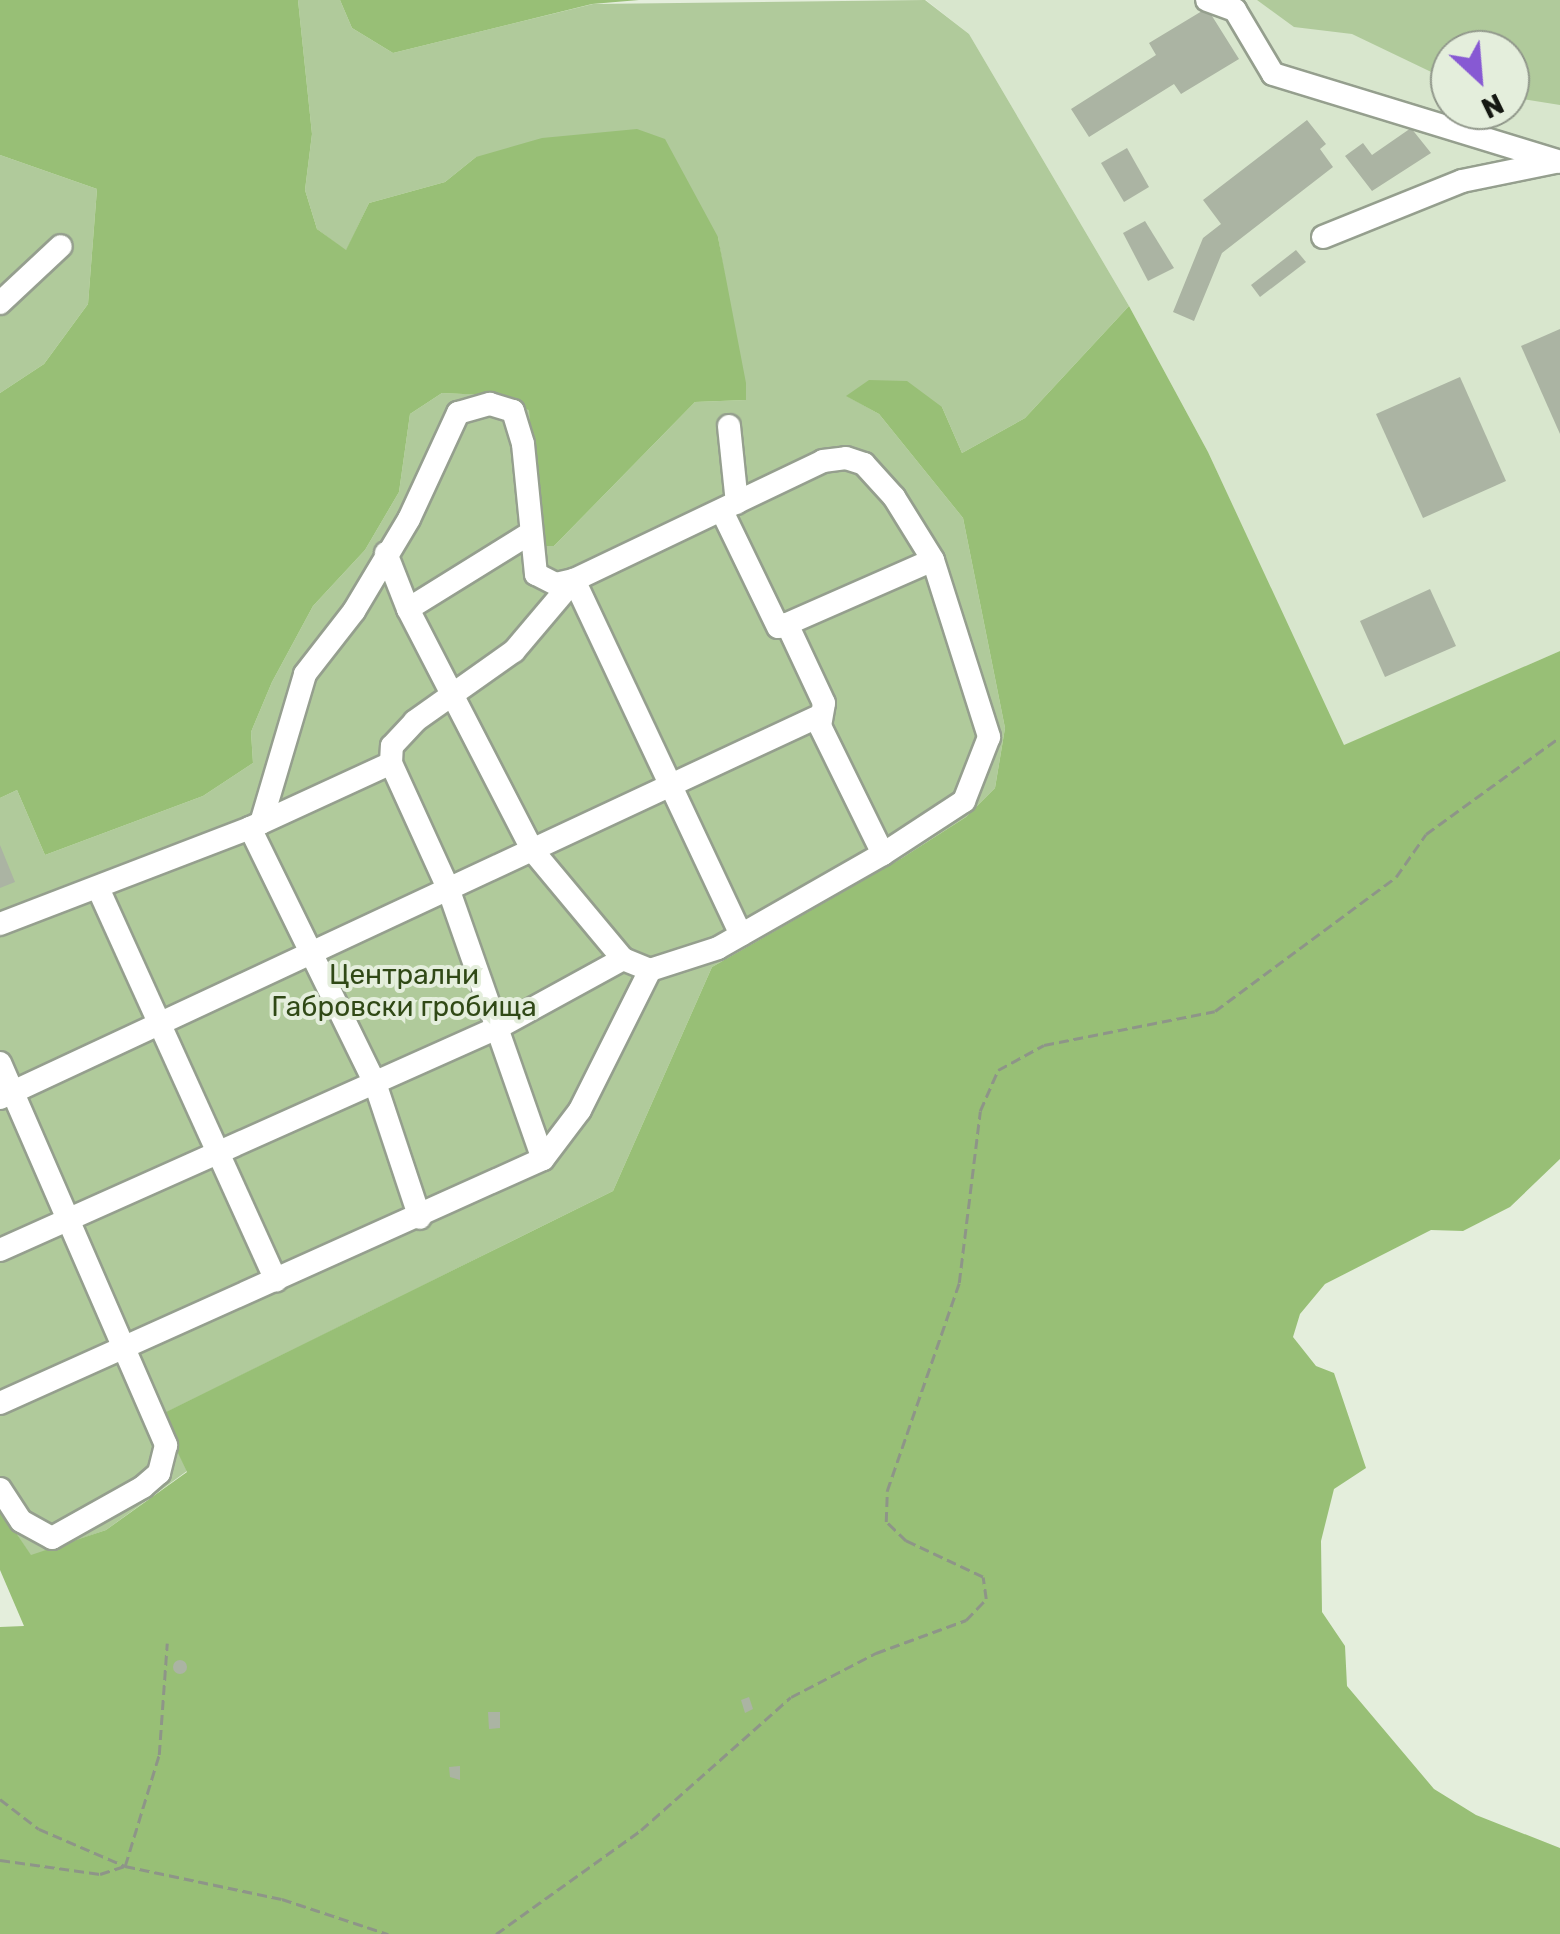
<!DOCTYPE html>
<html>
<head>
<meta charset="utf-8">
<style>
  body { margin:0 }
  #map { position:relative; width:1560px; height:1934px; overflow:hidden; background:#e4eedc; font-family:Rubik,sans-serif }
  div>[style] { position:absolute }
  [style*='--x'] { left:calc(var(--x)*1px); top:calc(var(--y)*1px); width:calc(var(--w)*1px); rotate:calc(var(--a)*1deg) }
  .built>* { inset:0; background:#d8e6cd }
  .green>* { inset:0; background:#b0ca9b }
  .forest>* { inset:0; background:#98bf76 }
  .building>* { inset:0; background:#abb4a3 }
  .round { border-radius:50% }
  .path>* { height:2.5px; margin-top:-1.25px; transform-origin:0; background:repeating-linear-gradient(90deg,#8e9588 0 10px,transparent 0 15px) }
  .roads { filter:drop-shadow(2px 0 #959f8e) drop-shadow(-2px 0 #959f8e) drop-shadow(0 2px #959f8e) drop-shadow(0 -2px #959f8e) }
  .minor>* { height:22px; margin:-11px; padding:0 11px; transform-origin:11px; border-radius:11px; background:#fff }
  span { translate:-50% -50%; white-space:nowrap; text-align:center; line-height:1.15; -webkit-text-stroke:8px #e4eedc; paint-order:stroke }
  .park-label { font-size:28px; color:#304916 }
  .north { position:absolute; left:1430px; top:30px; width:100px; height:100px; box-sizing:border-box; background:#e4eedc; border:2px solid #91988b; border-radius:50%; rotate:154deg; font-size:28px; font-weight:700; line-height:40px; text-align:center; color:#151812 }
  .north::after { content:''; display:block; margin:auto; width:35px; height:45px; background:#8759d3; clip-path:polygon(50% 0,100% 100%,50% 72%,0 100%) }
</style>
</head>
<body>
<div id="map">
  <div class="built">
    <i style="clip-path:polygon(evenodd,926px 0,1560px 0,1560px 651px,1343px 746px,1208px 452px,1129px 306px,969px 34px,926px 0,1450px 50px,1510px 50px,1510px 110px,1450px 110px,1450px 50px)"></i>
  </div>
  <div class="green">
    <i style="clip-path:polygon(298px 0,340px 0,352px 28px,393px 53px,593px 4px,925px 0,969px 34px,1129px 306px,1025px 418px,962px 453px,942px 407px,847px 396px,879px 414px,963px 518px,1005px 728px,995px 788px,966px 817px,902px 858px,712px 967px,613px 1191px,161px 1415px,187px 1471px,106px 1530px,31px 1556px,0 1509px,0 798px,17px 790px,45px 855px,203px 796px,253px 763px,251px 732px,272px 682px,313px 606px,365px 550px,399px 492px,410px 414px,442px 393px,489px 395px,529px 409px,534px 545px,554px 546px,695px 402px,746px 400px,718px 237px,476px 157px,445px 182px,369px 203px,346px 251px,317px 229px,305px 190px,312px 134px)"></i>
    <i style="clip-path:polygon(1257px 0,1560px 0,1560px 105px,1510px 97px,1510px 50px,1450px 50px,1450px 81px,1352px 34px,1294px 27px)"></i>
    <i style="clip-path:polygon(0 155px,97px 189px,88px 304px,44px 364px,0 393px)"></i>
  </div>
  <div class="forest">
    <i style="clip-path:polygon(0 0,298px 0,312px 134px,305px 190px,317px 229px,346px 250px,369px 203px,445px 182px,476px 157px,542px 138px,637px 129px,665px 139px,718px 237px,746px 383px,746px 400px,695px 402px,554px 546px,534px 546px,529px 410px,484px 395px,442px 393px,410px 414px,399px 492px,365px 550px,313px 606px,272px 682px,251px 732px,253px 763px,203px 796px,45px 855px,17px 790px,0 798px,0 393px,44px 364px,88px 304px,97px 189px,0 155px)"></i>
    <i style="clip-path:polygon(340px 0,639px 0,592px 4px,393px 53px,352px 28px)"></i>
    <i style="clip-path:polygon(1129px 306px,1208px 452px,1344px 745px,1560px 651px,1560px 1159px,1510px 1207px,1463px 1231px,1431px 1230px,1325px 1284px,1300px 1314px,1293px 1337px,1316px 1366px,1334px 1373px,1366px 1468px,1334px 1489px,1321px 1541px,1322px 1612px,1345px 1646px,1347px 1686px,1434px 1789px,1476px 1815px,1560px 1848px,1560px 1934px,0 1934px,0 1627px,24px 1626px,0 1570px,0 1509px,31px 1555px,106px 1530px,187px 1472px,160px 1415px,613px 1191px,712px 967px,902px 858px,966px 817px,995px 788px,1005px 728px,963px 518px,879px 414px,846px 396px,869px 380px,907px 381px,942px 407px,962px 453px,1025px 418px)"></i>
  </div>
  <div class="building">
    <i style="clip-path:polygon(1207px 8px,1239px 59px,1181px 94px,1174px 84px,1089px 137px,1071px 109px,1156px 55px,1149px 43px)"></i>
    <i style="clip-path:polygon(1307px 120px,1326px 144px,1320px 149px,1333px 167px,1222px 253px,1194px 321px,1173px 312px,1203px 238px,1221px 224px,1203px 200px)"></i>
    <i style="clip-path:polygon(1411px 128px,1431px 153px,1372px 191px,1345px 156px,1363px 143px,1372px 155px)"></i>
    <i style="clip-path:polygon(1127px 148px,1149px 187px,1124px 202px,1101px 163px)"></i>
    <i style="clip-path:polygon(1145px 221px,1174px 268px,1148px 281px,1123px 233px)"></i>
    <i style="clip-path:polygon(1296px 250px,1306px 262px,1260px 297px,1251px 285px)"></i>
    <i style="clip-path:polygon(1560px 329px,1560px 434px,1521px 346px)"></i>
    <i style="clip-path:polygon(1460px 377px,1506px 481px,1423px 518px,1376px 414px)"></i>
    <i style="clip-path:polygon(1430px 589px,1456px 646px,1385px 677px,1360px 621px)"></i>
    <i style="clip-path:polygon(0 845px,15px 882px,0 888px)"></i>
    <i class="round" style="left:173px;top:1660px;width:14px;height:14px"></i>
    <i style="clip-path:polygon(749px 1697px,753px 1709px,745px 1713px,741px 1700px)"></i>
    <i style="clip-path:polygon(488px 1712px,500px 1712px,500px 1728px,489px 1729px)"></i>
    <i style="clip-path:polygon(460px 1766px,460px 1780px,450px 1777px,449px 1767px)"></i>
  </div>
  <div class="path">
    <i style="--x:0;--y:1799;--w:49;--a:37.6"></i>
    <i style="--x:39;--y:1829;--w:94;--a:23.3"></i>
    <i style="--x:125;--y:1866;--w:160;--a:11.9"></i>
    <i style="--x:282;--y:1899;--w:112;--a:18.3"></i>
    <i style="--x:0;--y:1860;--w:101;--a:8"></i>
    <i style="--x:100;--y:1874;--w:26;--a:-18"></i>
    <i style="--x:125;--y:1866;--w:116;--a:-73"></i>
    <i style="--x:159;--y:1755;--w:112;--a:-85.9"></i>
    <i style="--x:496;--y:1934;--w:178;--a:-35.6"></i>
    <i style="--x:641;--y:1830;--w:200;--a:-41.6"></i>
    <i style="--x:791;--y:1697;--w:96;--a:-27.4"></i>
    <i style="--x:876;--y:1653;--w:96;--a:-20.1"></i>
    <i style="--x:966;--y:1620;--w:29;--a:-46"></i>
    <i style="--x:986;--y:1599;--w:22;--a:-98"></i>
    <i style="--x:983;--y:1577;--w:85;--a:-154.9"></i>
    <i style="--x:906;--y:1541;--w:28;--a:-136"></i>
    <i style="--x:886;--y:1522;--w:31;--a:-88"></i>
    <i style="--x:887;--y:1491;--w:220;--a:-70.9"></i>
    <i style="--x:959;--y:1283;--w:173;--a:-83"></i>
    <i style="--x:980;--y:1111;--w:45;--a:-66.3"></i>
    <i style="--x:998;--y:1070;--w:52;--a:-28.5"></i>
    <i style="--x:1044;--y:1045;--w:174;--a:-11.2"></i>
    <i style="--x:1215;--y:1011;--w:225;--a:-36.5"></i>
    <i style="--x:1396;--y:877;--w:52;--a:-55.1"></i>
    <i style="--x:1426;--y:834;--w:165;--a:-35.9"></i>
  </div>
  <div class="roads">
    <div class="minor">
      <i style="--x:1207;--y:0;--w:30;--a:20"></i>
      <i style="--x:1235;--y:10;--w:74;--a:59.3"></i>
      <i style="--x:1273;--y:74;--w:300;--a:17"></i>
      <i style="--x:1323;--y:237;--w:150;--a:-21.9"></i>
      <i style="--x:1462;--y:181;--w:95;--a:-11.5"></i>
      <i style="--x:0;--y:303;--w:83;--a:-43.1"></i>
      <i style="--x:729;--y:426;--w:77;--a:84.1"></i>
      <i style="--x:386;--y:553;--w:60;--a:68.6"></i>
      <i style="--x:408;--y:609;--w:272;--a:62.7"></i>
      <i style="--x:533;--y:851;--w:141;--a:50.2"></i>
      <i style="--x:623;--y:959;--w:29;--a:22"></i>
      <i style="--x:650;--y:970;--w:71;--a:-17.9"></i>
      <i style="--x:718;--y:948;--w:190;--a:-29.7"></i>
      <i style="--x:883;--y:854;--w:143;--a:-116.2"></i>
      <i style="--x:820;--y:726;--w:23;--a:-80"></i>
      <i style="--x:824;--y:703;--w:87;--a:-115.1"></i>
      <i style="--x:787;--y:624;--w:9;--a:162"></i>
      <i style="--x:778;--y:627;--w:129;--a:-115.8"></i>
      <i style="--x:408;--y:609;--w:142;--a:-31.8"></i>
      <i style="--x:787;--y:624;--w:159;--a:-23.7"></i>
      <i style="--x:391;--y:763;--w:137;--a:65.5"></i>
      <i style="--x:448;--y:888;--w:287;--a:70.7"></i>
      <i style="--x:261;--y:823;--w:155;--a:-73.5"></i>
      <i style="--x:305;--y:674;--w:80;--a:-52.1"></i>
      <i style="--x:354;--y:611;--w:107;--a:-59.1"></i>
      <i style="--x:409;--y:519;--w:117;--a:-65.2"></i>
      <i style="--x:458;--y:413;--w:33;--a:-16"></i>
      <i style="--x:490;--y:404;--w:24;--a:17"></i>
      <i style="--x:513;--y:411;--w:34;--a:73"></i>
      <i style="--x:523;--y:444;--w:131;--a:84.3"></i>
      <i style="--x:536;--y:574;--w:22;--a:27"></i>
      <i style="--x:556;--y:584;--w:18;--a:-13"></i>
      <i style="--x:574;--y:580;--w:392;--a:64.8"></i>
      <i style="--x:250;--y:828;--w:284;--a:63.9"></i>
      <i style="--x:375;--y:1083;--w:142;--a:71.6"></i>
      <i style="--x:98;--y:888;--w:431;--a:65.6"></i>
      <i style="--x:0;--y:924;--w:268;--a:-21"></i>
      <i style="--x:250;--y:828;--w:155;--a:-24.7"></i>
      <i style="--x:391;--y:763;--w:17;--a:-87"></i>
      <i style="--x:392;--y:746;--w:34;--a:-47"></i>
      <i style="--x:415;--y:721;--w:121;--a:-35.3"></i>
      <i style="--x:514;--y:651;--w:93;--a:-49.8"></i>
      <i style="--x:574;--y:580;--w:276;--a:-25.5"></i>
      <i style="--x:823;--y:461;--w:23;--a:-7"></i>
      <i style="--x:846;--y:458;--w:19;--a:18"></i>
      <i style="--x:864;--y:464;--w:45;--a:47.7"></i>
      <i style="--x:894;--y:497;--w:74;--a:58.2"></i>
      <i style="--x:933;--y:560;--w:186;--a:72.4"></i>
      <i style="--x:989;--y:737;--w:69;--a:111.3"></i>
      <i style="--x:964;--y:801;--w:97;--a:146.8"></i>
      <i style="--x:0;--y:1063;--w:417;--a:66.5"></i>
      <i style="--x:166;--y:1445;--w:29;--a:104"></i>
      <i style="--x:159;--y:1473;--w:21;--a:139"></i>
      <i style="--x:143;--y:1487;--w:104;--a:150.7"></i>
      <i style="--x:52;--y:1538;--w:35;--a:-151"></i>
      <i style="--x:21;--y:1521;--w:38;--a:-123"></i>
      <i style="--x:0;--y:1098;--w:901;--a:-25"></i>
      <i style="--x:0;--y:1250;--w:544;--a:-24.07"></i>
      <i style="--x:497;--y:1028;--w:144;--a:-28.7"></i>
      <i style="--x:0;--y:1403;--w:595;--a:-24.2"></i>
      <i style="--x:543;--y:1159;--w:61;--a:-52.9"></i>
      <i style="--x:580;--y:1110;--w:157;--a:-63.4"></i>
    </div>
  </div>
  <div class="park-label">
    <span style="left:404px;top:991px">Централни<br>Габровски гробища</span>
  </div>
  <div class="north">N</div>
</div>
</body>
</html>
